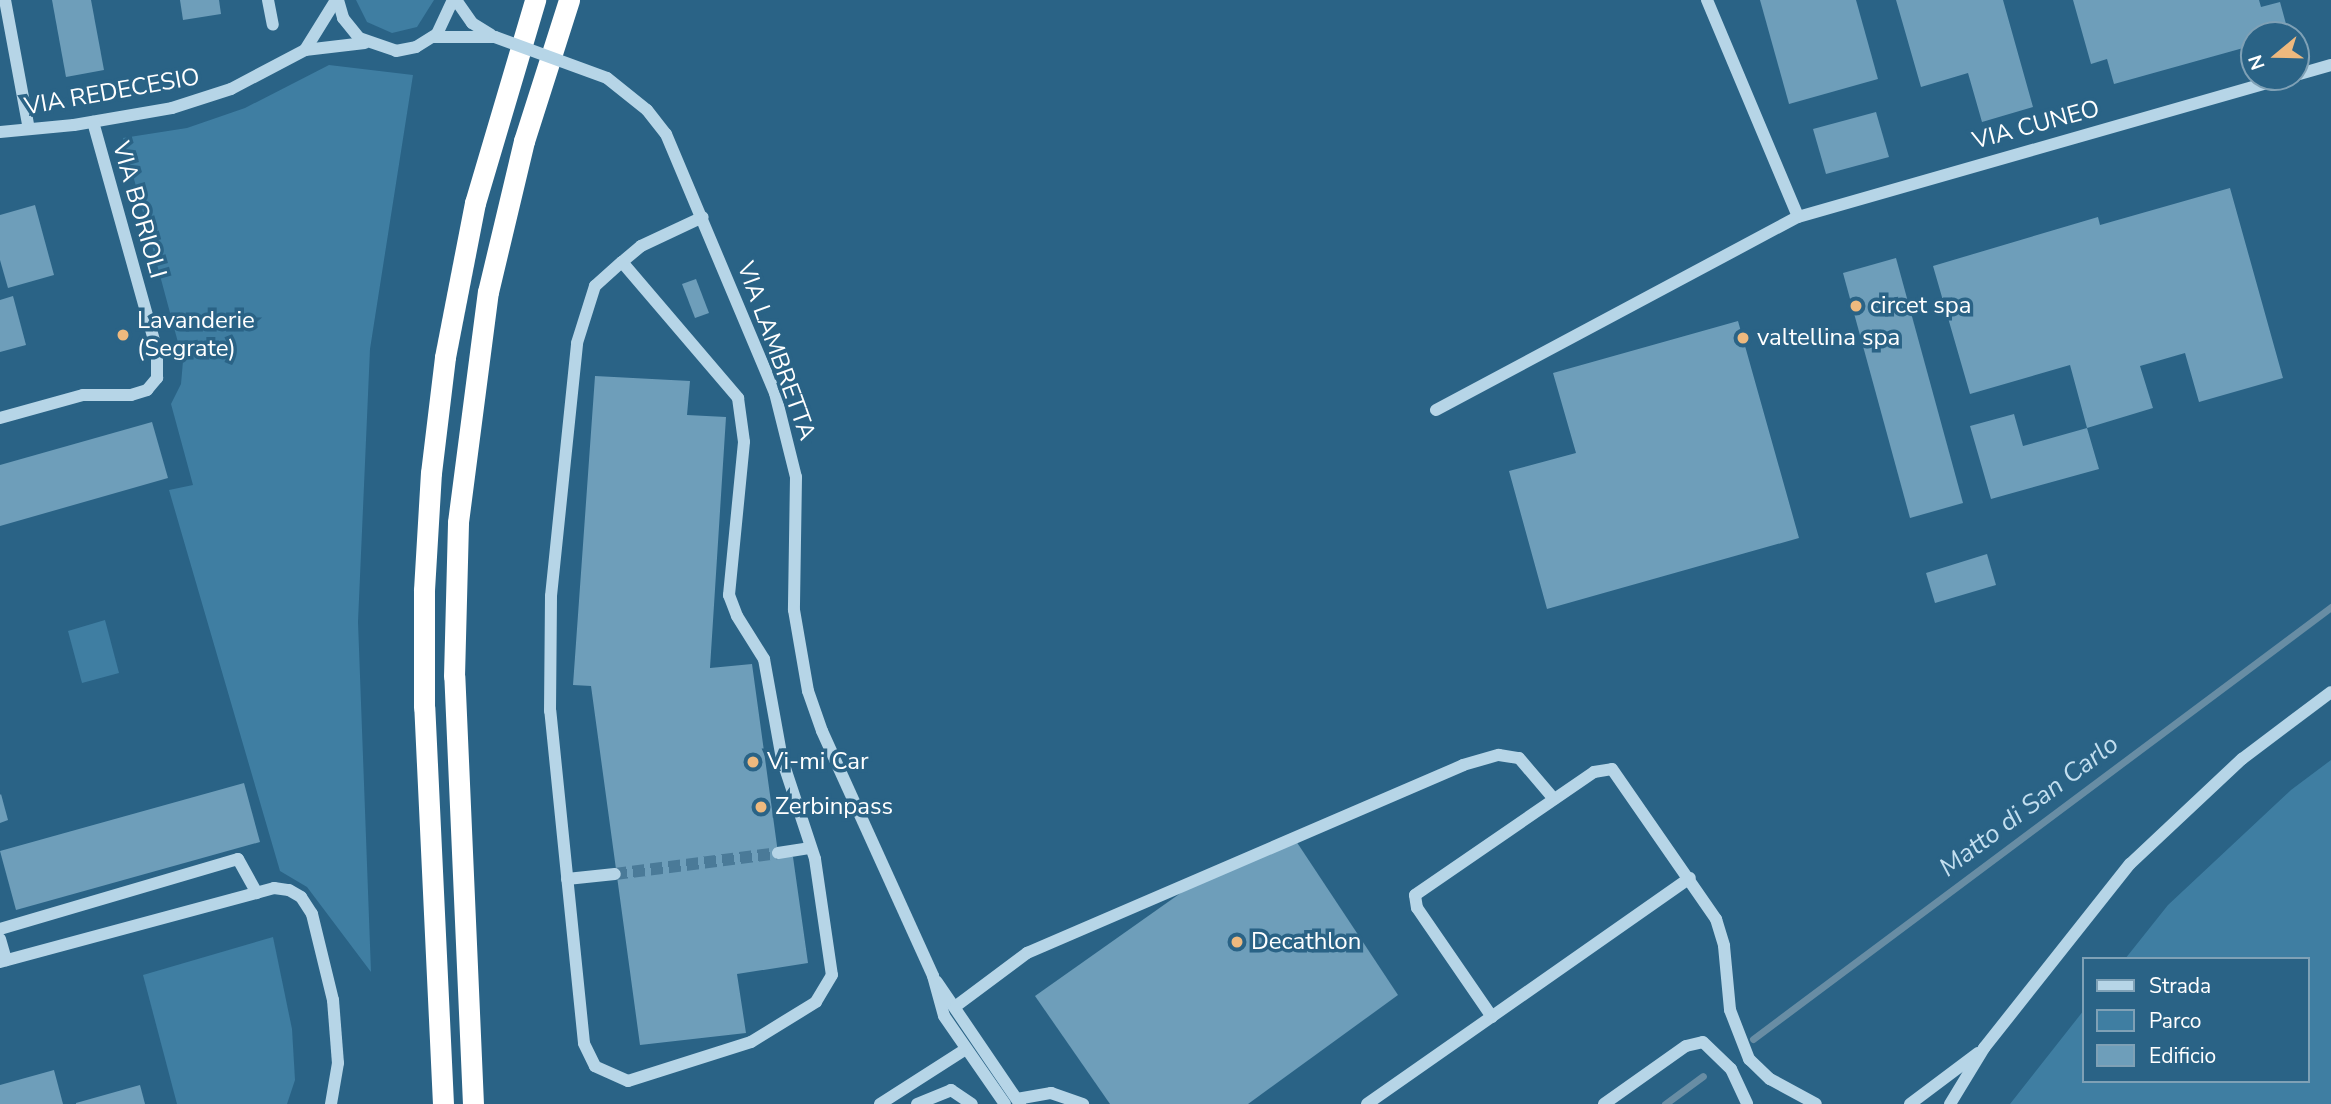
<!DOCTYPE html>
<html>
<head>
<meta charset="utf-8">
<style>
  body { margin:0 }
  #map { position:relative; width:2331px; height:1104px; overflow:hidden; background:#2a6386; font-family:"Nunito Sans",sans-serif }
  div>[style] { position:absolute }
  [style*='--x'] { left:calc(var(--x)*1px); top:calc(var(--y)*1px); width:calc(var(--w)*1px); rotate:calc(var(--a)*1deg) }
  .green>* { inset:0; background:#3f7ea2 }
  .stream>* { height:7px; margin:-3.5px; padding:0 3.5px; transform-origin:3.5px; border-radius:3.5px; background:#688da4 }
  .building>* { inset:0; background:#6e9eba }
  .minor-tunnel>* { height:12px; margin-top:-6px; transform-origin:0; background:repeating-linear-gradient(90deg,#4a7a98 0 12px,transparent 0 18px) }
  .minor>* { height:12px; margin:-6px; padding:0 6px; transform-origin:6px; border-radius:6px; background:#b6d5e7 }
  .highway>* { height:21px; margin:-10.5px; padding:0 10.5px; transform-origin:10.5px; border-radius:10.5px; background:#fff }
  .minor-bridge>* { height:12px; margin:-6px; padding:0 6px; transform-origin:6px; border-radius:6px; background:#b6d5e7 }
  .dots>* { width:19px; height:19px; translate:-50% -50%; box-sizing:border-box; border:4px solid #2a6386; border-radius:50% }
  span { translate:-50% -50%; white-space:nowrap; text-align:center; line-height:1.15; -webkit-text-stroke:7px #2a6386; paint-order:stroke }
  .street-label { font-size:24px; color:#fff }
  .poi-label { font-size:24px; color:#fff }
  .left { translate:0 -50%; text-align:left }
  .water-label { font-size:26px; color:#c2deef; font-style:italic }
  .legend { position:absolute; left:2082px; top:957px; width:228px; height:126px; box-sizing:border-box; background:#2a6386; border:2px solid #7fa1b6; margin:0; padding:9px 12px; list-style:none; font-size:21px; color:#fff }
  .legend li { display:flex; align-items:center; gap:14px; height:35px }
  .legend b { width:35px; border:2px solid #7fa1b6 }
  .north { position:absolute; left:2240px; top:21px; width:70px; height:70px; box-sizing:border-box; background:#2a6386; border:2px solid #7fa1b6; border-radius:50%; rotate:251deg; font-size:19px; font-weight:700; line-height:28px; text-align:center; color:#fff }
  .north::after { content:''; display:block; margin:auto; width:24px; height:32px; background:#eeb97e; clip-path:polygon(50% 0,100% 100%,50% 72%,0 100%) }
</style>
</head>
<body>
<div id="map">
  <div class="green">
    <i style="clip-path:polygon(356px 0,434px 0,417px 27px,392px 33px,367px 22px)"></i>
    <i style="clip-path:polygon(329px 65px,413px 75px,370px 349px,358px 622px,371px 972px,307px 887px,280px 871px,169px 490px,193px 485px,171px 404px,181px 384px,183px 361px,123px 138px,187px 128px,245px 108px)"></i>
    <i style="clip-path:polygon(105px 620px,119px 673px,82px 683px,68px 631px)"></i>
    <i style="clip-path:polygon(2331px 760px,2331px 1104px,2010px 1104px,2084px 1010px,2084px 1081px,2308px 1081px,2308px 959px,2125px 959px,2168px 905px,2291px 790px)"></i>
    <i style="clip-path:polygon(273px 937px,292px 1029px,295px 1080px,287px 1104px,177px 1104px,143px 975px)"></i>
  </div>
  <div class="stream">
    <i style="--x:1753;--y:1039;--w:722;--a:-36.77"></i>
    <i style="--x:1665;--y:1104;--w:47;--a:-36.4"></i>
  </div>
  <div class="building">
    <i style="clip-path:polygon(52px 0,91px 0,104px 70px,66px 77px)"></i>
    <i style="clip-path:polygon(180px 0,219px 0,221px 14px,183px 20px)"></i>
    <i style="clip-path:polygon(1760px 0,1856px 0,1878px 79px,1789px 104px)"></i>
    <i style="clip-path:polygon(1896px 0,2003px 0,2033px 107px,1982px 122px,1968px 73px,1921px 87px)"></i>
    <i style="clip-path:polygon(2073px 0,2259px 0,2261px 7px,2280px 2px,2289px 35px,2254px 35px,2254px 45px,2114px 84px,2107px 59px,2091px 64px)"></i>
    <i style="clip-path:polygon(1876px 112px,1889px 157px,1826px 174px,1813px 129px)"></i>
    <i style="clip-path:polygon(2230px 188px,2283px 378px,2199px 402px,2185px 353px,2140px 366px,2153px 408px,2087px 428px,2070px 365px,1970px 394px,1933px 266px,2098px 217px,2100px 225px)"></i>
    <i style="clip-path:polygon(35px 205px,54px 275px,8px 288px,0 260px,0 215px)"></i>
    <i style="clip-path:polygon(1896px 258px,1963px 503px,1910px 518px,1843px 273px)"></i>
    <i style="clip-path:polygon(696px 279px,709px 313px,695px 318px,682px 284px)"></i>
    <i style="clip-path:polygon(13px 296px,26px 345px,0 352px,0 300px)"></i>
    <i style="clip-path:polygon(1738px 321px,1799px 538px,1547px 609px,1509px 471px,1576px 453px,1553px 373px)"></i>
    <i style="clip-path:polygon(595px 376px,690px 381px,687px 415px,726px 417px,710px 668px,752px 664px,778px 853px,793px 857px,808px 963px,737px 974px,746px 1033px,640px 1045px,591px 686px,573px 685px)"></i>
    <i style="clip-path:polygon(2014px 414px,2023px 446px,2087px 428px,2099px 469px,1991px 499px,1970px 426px)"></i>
    <i style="clip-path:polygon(152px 422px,168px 478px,0 526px,0 465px)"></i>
    <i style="clip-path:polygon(1987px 554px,1996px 585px,1935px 603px,1926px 573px)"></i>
    <i style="clip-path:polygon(244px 783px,260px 842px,16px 910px,0 851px)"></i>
    <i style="clip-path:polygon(1px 794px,8px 820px,0 823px,0 795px)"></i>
    <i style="clip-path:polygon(1296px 841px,1398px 995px,1248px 1104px,1110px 1104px,1035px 996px,1185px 890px)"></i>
    <i style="clip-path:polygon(54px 1070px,63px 1104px,0 1104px,0 1085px)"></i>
    <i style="clip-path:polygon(140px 1085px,145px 1104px,76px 1104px,76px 1103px)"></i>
  </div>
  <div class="minor-tunnel">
    <i style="--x:615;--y:874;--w:164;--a:-7.3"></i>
  </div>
  <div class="minor">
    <i style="--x:5;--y:0;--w:131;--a:79.5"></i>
    <i style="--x:268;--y:0;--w:25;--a:79"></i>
    <i style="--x:338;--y:0;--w:19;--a:74"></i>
    <i style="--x:343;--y:18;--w:26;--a:51"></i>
    <i style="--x:359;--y:38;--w:39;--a:19"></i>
    <i style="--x:396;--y:51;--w:20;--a:-11"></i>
    <i style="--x:416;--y:47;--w:25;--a:-32"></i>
    <i style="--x:437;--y:34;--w:38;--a:-65"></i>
    <i style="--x:456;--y:0;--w:28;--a:55"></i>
    <i style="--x:472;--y:23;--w:22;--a:32"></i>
    <i style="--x:1707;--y:0;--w:235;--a:67.2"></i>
    <i style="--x:433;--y:37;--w:62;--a:0"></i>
    <i style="--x:305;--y:50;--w:59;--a:-58.2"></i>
    <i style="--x:2296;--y:75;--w:36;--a:-16"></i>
    <i style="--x:607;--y:78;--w:51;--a:38.7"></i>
    <i style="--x:647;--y:110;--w:31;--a:52"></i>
    <i style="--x:666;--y:134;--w:281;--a:67.2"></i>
    <i style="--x:775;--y:393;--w:87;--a:76"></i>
    <i style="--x:796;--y:477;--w:133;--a:90.9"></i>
    <i style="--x:794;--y:610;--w:82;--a:80.2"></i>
    <i style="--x:808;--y:691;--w:42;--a:70.7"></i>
    <i style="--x:822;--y:731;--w:269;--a:65.6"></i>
    <i style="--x:933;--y:976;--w:41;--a:74.6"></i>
    <i style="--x:944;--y:1016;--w:107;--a:55.3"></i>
    <i style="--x:0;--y:132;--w:74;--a:-5.4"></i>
    <i style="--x:74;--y:125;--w:99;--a:-9.8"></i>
    <i style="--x:172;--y:108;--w:62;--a:-17.9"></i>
    <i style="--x:231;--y:89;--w:84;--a:-27.8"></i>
    <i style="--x:305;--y:50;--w:60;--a:-6.7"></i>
    <i style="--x:622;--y:262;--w:179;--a:49.5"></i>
    <i style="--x:738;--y:398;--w:44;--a:82.2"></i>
    <i style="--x:744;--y:442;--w:154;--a:95.6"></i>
    <i style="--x:729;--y:595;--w:22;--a:69"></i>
    <i style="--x:737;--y:616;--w:51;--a:57.9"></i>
    <i style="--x:764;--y:659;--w:102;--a:79.8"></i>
    <i style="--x:782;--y:759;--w:105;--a:71.7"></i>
    <i style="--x:815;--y:859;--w:117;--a:81.7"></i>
    <i style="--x:832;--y:975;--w:31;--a:121"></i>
    <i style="--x:816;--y:1002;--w:76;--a:148.4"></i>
    <i style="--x:751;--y:1042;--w:129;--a:162.4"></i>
    <i style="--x:628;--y:1081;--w:36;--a:-156"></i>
    <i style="--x:595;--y:1066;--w:25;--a:-116"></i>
    <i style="--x:584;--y:1043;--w:334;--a:-95.8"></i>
    <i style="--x:550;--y:711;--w:115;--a:-89.5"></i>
    <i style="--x:551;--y:596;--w:254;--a:-84.1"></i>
    <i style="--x:577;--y:343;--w:60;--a:-72.5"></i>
    <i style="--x:595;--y:286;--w:36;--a:-42"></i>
    <i style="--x:622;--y:262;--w:25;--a:-40"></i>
    <i style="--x:641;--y:246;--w:68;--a:-25.1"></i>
    <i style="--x:1436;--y:410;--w:410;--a:-28.1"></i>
    <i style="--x:1798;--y:217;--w:510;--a:-15.95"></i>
    <i style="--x:0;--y:418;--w:86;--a:-15.5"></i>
    <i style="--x:83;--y:395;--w:48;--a:0"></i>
    <i style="--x:131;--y:395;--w:17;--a:-17"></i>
    <i style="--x:147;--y:390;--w:16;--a:-50"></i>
    <i style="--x:157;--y:378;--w:27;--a:-90"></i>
    <i style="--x:157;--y:351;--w:238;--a:-105.6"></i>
    <i style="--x:778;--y:853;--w:33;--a:-9"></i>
    <i style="--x:567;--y:879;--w:48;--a:-5.9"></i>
    <i style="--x:0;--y:929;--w:248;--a:-16.4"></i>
    <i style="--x:238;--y:859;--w:39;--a:61"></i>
    <i style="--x:0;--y:939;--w:22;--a:74"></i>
    <i style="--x:0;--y:962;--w:284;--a:-15.1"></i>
    <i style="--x:274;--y:888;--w:15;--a:8"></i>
    <i style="--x:289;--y:890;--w:14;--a:30"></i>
    <i style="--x:301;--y:897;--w:20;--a:57"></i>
    <i style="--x:312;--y:914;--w:89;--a:76.3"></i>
    <i style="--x:333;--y:1000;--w:63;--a:85.5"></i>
    <i style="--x:338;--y:1063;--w:42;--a:99.7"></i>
    <i style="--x:937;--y:982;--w:148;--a:55.8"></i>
    <i style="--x:956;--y:1006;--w:89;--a:-36.7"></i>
    <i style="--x:1027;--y:953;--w:475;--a:-23.3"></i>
    <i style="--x:1463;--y:765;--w:37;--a:-16"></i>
    <i style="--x:1499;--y:755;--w:20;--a:9"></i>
    <i style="--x:1519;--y:758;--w:54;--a:49.5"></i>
    <i style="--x:1492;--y:1017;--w:132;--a:-124.5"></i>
    <i style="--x:1417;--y:908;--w:13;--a:-99"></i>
    <i style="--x:1415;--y:895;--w:217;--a:-34.5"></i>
    <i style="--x:1594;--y:772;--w:18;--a:-9"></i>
    <i style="--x:1612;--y:769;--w:183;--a:55.3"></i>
    <i style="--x:1716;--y:919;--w:28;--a:73"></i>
    <i style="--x:1724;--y:946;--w:64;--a:84.6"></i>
    <i style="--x:1730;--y:1010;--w:53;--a:68.8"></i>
    <i style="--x:1749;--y:1059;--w:29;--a:44"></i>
    <i style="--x:1770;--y:1079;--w:52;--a:28.5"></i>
    <i style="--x:1017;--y:1099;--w:35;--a:-10"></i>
    <i style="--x:1051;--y:1093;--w:34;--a:19"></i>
    <i style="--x:880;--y:1104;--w:102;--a:-32.6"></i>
    <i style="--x:917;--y:1104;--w:37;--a:-22"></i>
    <i style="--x:951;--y:1090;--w:25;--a:34"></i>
    <i style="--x:1367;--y:1104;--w:394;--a:-35"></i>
    <i style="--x:1604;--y:1104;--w:100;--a:-35.3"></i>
    <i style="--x:1686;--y:1046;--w:17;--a:-13"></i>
    <i style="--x:1703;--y:1042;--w:39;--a:44"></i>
    <i style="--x:1731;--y:1069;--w:38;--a:65"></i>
    <i style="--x:1910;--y:1104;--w:85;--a:-36.9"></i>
    <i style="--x:1950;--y:1104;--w:66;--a:-58.7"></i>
    <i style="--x:1984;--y:1048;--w:235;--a:-51.6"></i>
    <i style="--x:2130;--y:864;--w:154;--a:-43.2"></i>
    <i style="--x:2242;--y:759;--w:111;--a:-37"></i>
  </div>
  <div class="highway">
    <i style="--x:443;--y:1104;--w:397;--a:-92.7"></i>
    <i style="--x:424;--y:707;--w:117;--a:-90"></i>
    <i style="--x:424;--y:590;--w:117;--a:-86.6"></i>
    <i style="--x:431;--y:473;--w:117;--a:-83.1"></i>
    <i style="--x:445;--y:357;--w:157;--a:-79"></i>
    <i style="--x:475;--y:203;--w:212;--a:-73.5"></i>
    <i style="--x:473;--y:1104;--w:428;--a:-92.5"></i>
    <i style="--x:454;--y:676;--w:154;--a:-88.5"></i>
    <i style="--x:458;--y:522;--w:232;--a:-82.6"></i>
    <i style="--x:488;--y:292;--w:155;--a:-76.6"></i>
    <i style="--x:524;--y:141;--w:148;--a:-72.3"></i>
  </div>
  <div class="minor-bridge">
    <i style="--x:495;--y:37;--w:119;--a:20.1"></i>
  </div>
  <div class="dots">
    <i style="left:1856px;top:306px;background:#eeb97e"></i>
    <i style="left:123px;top:335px;background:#eeb97e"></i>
    <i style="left:1743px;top:338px;background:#eeb97e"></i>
    <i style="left:753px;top:762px;background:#eeb97e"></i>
    <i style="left:761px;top:807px;background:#eeb97e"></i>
    <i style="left:1237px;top:942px;background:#eeb97e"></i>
  </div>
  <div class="street-label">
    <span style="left:112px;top:92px;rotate:-10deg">VIA REDECESIO</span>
    <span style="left:2036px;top:125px;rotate:-15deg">VIA CUNEO</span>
    <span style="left:139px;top:210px;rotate:74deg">VIA BORIOLI</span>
    <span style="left:776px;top:351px;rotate:70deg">VIA LAMBRETTA</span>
  </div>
  <div class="poi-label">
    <span class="left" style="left:1870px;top:306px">circet spa</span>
    <span class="left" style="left:137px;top:335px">Lavanderie<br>(Segrate)</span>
    <span class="left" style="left:1757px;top:338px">valtellina spa</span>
    <span class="left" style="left:767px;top:762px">Vi-mi Car</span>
    <span class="left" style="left:775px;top:807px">Zerbinpass</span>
    <span class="left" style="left:1251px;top:942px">Decathlon</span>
  </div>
  <div class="water-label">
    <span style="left:2029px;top:806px;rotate:-37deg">Matto di San Carlo</span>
  </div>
  <ul class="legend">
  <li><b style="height:9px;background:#b6d5e7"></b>Strada</li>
  <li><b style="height:19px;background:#3f7ea2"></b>Parco</li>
  <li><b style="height:19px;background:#6e9eba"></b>Edificio</li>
  </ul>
  <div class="north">N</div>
</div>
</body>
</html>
